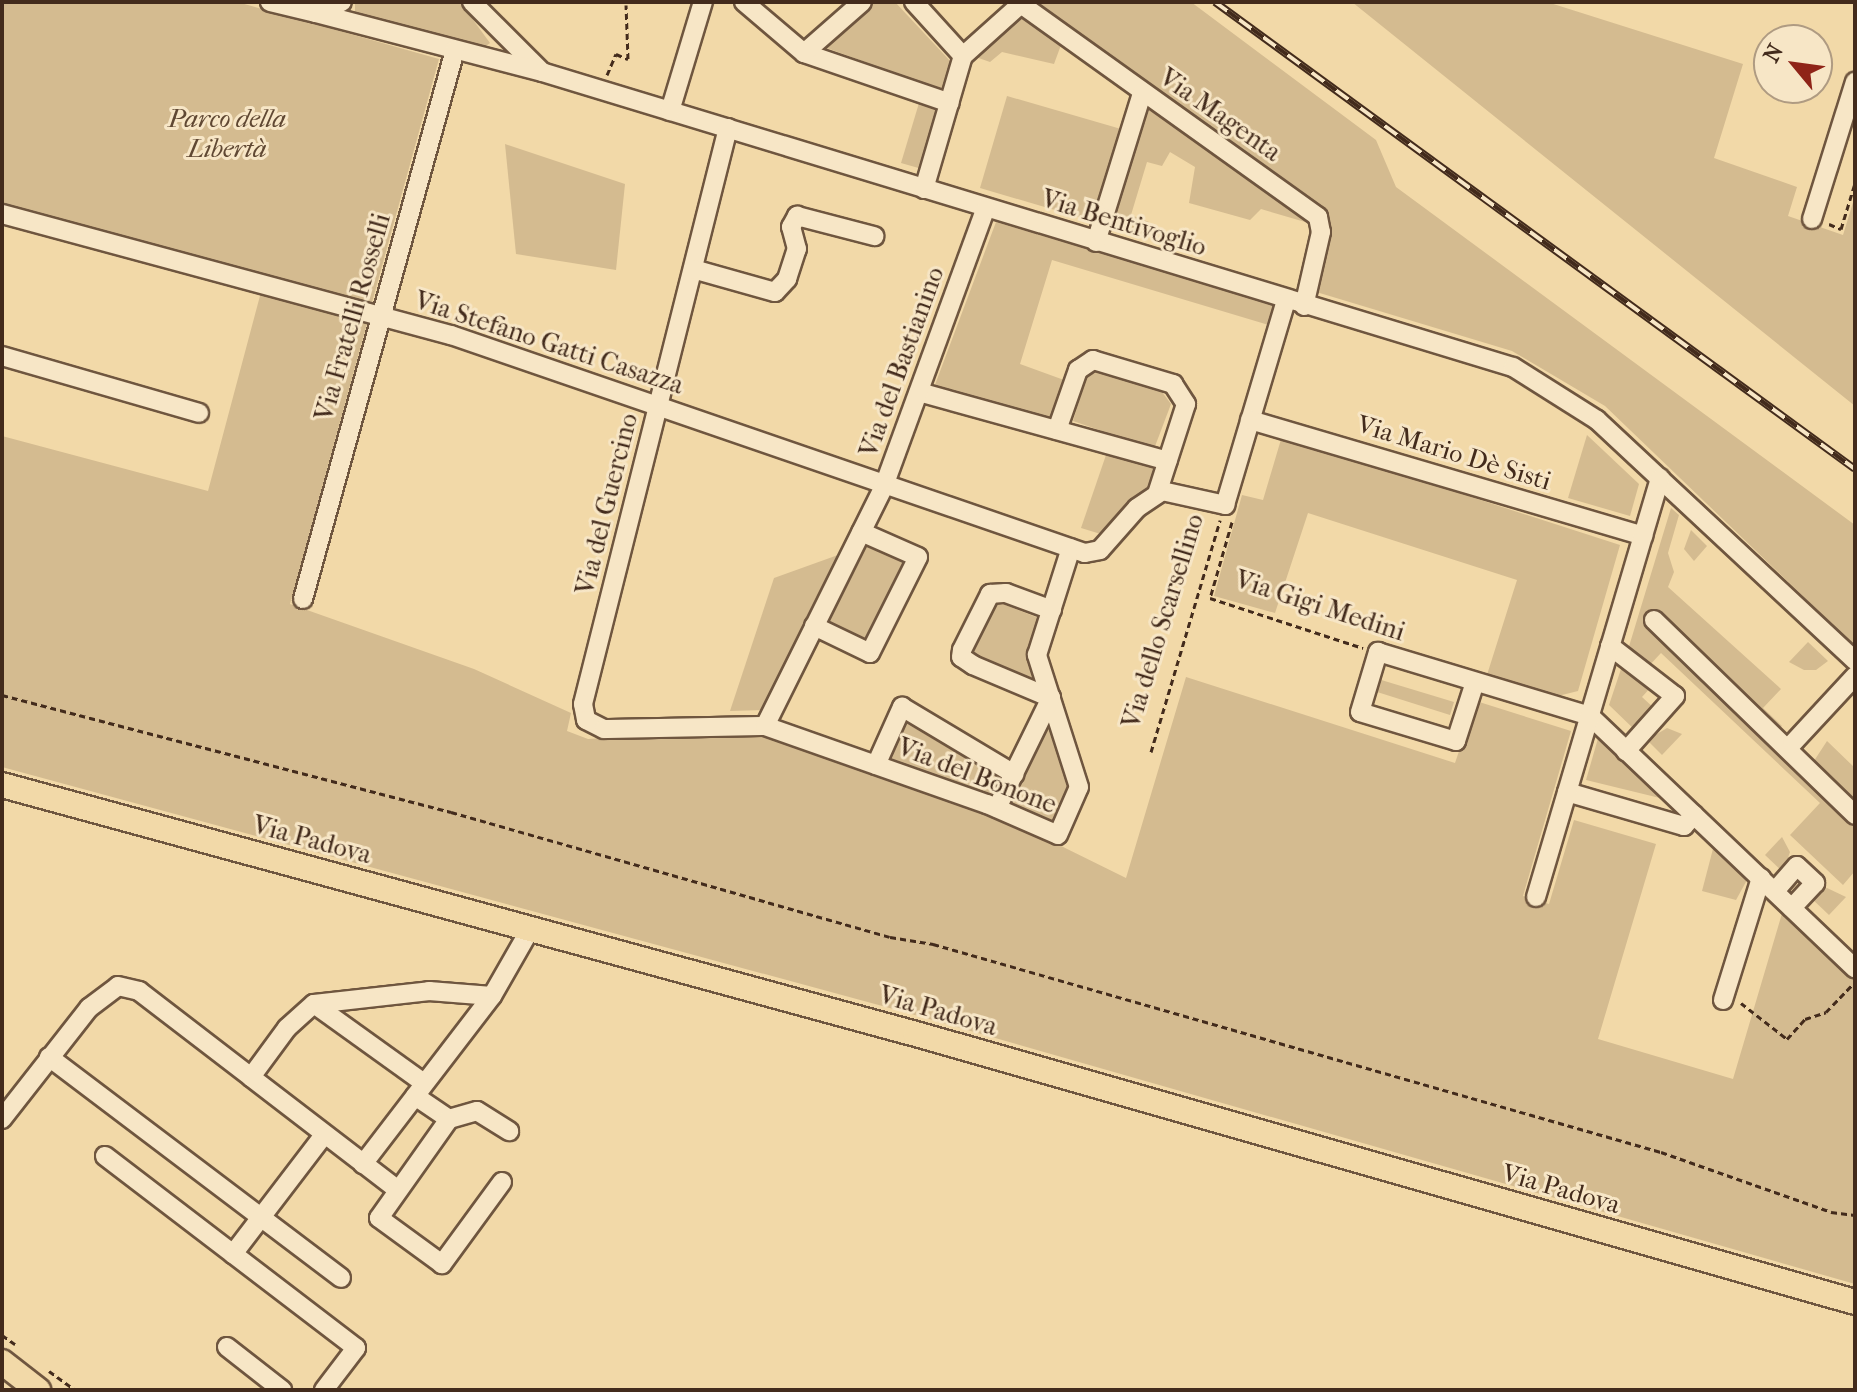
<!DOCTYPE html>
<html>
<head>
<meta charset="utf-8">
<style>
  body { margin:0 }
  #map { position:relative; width:1857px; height:1392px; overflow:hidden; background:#f2d9a8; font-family:"IM FELL French Canon",serif }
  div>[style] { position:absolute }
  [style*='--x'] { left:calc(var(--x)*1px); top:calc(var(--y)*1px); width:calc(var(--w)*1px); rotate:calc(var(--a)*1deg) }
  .green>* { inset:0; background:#d4bb90 }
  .path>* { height:3px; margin-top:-1.5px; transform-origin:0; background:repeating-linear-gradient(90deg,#432b1c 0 6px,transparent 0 10px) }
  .roads { filter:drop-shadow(2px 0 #6f563f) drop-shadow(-2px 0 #6f563f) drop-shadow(0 2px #6f563f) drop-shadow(0 -2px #6f563f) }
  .minor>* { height:18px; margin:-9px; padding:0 9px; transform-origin:9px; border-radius:9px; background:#f7e6c6 }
  .major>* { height:24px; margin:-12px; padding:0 12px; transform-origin:12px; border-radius:12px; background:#f2d9a8 }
  .rail>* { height:8px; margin-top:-4px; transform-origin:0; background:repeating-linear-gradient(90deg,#f7e6c6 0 15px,#432b1c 0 30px); box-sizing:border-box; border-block:2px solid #432b1c }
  span { translate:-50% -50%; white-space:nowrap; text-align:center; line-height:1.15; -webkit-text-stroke:6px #f7e6c6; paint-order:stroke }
  .street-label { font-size:26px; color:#432b1c }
  .park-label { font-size:26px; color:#604833; font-style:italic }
  .frame { position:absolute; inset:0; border:4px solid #432b1c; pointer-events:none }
  .north { position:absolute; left:1753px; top:24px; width:80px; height:80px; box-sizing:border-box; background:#f7e6c6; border:2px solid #af9b82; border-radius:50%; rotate:299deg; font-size:22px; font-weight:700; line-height:32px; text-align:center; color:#432b1c }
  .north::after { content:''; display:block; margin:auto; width:28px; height:36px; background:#8f2418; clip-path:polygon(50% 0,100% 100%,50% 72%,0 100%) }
</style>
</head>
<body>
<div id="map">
  <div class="green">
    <i style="clip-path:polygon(2px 2px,237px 2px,439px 59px,371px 306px,2px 206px)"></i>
    <i style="clip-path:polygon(355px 2px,460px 2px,490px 43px,486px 46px,355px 13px)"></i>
    <i style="clip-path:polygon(873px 2px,895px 2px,952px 63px,945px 91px,824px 47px)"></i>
    <i style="clip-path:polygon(1035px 2px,1191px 2px,1376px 140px,1396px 187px,1855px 525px,1855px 646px,1605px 406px,1512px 351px,1313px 291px,1329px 222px,1322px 205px)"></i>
    <i style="clip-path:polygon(1352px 2px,1547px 2px,1743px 64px,1714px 158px,1797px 187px,1788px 216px,1843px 235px,1855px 196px,1855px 406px)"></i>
    <i style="clip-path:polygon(1020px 11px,1061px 45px,1054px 64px,1002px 52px,990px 62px,970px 55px)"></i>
    <i style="clip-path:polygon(1007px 96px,1121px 129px,1092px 221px,980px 188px)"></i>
    <i style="clip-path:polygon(919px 103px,939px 109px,922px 169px,901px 163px)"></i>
    <i style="clip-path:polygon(1147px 103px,1305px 214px,1312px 224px,1261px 209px,1250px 220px,1189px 203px,1195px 167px,1170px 152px,1162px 166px,1147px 162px,1131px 215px,1149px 222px,1145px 237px,1106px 226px)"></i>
    <i style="clip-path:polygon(505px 144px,625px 184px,616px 270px,516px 254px)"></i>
    <i style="clip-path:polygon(996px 222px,1278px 305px,1272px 326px,1052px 260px,1020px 364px,1064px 380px,1052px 423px,933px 390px)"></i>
    <i style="clip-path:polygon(261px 292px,368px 320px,290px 604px,474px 669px,571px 713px,567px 731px,588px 739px,763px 729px,994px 813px,1126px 878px,1186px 677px,1455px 763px,1476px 701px,1571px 731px,1523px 896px,1549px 904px,1574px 820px,1656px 844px,1598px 1039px,1733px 1079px,1783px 910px,1855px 977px,1855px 1284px,908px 1013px,2px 767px,2px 436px,208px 491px)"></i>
    <i style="clip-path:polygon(1101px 372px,1162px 392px,1171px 404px,1154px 449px,1073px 421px,1087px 375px)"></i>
    <i style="clip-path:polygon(1587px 435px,1639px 484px,1630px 516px,1568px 498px)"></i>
    <i style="clip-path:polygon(1282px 436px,1620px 545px,1578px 691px,1554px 697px,1486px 678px,1517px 580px,1308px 513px,1275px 613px,1214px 596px,1242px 495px,1263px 500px)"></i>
    <i style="clip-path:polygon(1106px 455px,1155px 468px,1147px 487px,1104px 535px,1081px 528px)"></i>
    <i style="clip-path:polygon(1671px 508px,1679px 515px,1668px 553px,1674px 572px,1668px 587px,1781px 689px,1763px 708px,1782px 726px,1773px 735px,1812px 764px,1827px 741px,1855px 768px,1855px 871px,1843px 885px,1790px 835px,1820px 803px,1661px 653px,1646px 669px,1627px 653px)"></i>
    <i style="clip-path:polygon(1691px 530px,1707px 546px,1694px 561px,1684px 549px)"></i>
    <i style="clip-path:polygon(866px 539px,908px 559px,865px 647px,823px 627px)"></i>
    <i style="clip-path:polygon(838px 555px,767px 710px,730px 711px,774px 578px)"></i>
    <i style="clip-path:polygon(995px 601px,1041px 619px,1029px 653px,1033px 681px,970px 655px)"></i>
    <i style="clip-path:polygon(1808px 642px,1828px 661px,1816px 670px,1804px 670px,1789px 662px)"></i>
    <i style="clip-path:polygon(1622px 666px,1651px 687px,1642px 697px,1656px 710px,1637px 732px,1609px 705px)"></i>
    <i style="clip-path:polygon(1378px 679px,1454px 702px,1450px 715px,1374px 691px)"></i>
    <i style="clip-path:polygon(1050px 715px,1069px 787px,1052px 826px,1005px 806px)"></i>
    <i style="clip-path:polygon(904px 722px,998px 777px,990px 794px,888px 758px)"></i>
    <i style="clip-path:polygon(1667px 728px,1682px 734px,1662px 755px,1647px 740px)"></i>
    <i style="clip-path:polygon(1599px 735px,1668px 800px,1586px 780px)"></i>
    <i style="clip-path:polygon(1782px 837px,1790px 852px,1783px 872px,1765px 855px)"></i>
    <i style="clip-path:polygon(1714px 845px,1747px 880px,1736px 900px,1702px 891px)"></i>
    <i style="clip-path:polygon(1827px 888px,1846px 897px,1829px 915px,1810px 897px)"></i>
  </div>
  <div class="path">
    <i style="--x:607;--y:75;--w:23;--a:-67"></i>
    <i style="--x:616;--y:54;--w:13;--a:23"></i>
    <i style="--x:628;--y:59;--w:54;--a:-92.1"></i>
    <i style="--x:1829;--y:224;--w:13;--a:23"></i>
    <i style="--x:1841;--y:229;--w:48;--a:-73.1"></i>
    <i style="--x:1232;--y:522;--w:79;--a:106.1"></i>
    <i style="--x:1210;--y:598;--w:161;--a:18.1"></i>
    <i style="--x:2;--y:695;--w:464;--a:14.6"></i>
    <i style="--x:451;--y:812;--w:456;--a:15.9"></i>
    <i style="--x:890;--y:937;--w:44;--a:9.2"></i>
    <i style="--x:933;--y:944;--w:757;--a:15.95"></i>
    <i style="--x:1661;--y:1152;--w:180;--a:19.4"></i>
    <i style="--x:1831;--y:1212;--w:24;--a:7"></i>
    <i style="--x:1151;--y:752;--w:242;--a:-73.4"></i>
    <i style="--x:1741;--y:1003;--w:58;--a:38"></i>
    <i style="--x:1787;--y:1039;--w:27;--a:-48"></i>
    <i style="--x:1805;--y:1019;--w:22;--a:-18"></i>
    <i style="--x:1826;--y:1012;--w:37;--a:-46"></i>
    <i style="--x:2;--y:1335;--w:16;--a:35"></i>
    <i style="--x:49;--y:1371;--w:32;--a:36"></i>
  </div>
  <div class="roads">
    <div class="minor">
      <i style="--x:270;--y:2;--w:47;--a:13.4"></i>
      <i style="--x:316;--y:13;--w:28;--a:-23"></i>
      <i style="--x:472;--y:2;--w:96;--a:45"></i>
      <i style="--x:744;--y:2;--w:79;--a:40.4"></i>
      <i style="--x:804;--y:53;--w:154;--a:18.9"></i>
      <i style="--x:914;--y:2;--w:73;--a:47.8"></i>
      <i style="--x:1018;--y:2;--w:369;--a:35.6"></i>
      <i style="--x:1318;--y:217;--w:15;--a:79"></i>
      <i style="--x:1321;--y:232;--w:76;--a:102.9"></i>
      <i style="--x:316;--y:13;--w:234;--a:14.6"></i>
      <i style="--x:542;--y:72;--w:1015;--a:16.9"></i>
      <i style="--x:1513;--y:367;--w:99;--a:32.2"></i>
      <i style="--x:1597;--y:420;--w:353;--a:43"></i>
      <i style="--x:804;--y:53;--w:77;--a:-41.3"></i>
      <i style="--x:670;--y:111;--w:114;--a:-73.2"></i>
      <i style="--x:728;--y:128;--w:594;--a:104.13"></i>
      <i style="--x:583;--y:704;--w:16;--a:79"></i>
      <i style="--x:586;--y:720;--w:20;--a:27"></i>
      <i style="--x:604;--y:729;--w:161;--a:-1.1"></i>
      <i style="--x:765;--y:726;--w:235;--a:19.4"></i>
      <i style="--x:987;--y:804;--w:77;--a:23.6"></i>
      <i style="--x:1058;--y:835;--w:52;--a:-66.4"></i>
      <i style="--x:1079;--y:787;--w:139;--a:-107.7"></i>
      <i style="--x:1037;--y:655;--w:112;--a:-72.4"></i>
      <i style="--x:924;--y:189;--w:139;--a:-73.7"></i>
      <i style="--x:963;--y:56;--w:78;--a:-41.9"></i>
      <i style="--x:2;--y:214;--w:465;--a:15.1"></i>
      <i style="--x:451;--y:335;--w:670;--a:18.98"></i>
      <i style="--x:1085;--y:553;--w:15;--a:-11"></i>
      <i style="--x:1100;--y:550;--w:56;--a:-48.6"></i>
      <i style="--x:1137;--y:508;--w:30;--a:-34"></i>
      <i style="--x:1162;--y:491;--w:65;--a:12.5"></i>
      <i style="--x:1225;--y:505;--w:213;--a:-73.4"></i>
      <i style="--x:1812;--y:219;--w:144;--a:-72.6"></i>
      <i style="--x:1096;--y:242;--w:156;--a:-72.8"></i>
      <i style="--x:693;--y:269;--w:85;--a:15.7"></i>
      <i style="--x:775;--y:292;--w:18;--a:-47"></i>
      <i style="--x:787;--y:279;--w:32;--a:-72"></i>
      <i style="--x:797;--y:249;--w:23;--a:-105"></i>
      <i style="--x:791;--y:227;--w:13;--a:-61"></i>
      <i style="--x:797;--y:216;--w:80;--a:14.6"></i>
      <i style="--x:2;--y:356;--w:205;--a:16.1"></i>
      <i style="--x:919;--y:392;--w:258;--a:15.5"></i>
      <i style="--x:1250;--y:420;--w:410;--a:16.4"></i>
      <i style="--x:1057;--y:430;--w:64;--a:-70.7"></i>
      <i style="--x:1078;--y:370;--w:18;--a:-34"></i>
      <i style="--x:1093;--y:360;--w:84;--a:16.7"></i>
      <i style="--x:1173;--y:384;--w:24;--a:57"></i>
      <i style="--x:1186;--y:404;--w:95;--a:107.9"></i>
      <i style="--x:303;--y:599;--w:570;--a:-74.52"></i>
      <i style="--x:1654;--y:620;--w:280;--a:44.1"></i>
      <i style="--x:814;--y:626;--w:62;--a:25.7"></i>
      <i style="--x:870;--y:653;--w:107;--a:-63.4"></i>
      <i style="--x:918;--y:557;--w:62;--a:-156.3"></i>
      <i style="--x:1610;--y:646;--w:82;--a:37.6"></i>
      <i style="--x:1675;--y:696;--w:74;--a:131.7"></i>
      <i style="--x:1475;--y:682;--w:62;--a:107.9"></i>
      <i style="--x:1456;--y:741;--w:100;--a:-163.2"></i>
      <i style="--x:1360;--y:712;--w:63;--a:-73.3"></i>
      <i style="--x:1378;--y:652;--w:221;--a:16.8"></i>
      <i style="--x:1590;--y:716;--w:366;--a:43.6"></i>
      <i style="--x:765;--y:726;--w:268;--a:-63.6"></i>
      <i style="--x:884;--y:486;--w:296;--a:-69.9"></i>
      <i style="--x:1792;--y:744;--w:93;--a:-47.2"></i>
      <i style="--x:876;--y:765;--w:64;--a:-65.9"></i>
      <i style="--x:902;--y:707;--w:131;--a:30.9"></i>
      <i style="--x:1567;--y:792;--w:122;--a:16.2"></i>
      <i style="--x:1684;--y:826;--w:15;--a:-48"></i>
      <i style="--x:997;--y:808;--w:123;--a:-63.9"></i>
      <i style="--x:1051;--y:698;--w:85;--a:-157.1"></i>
      <i style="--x:973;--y:665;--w:14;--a:-146"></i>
      <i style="--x:961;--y:657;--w:7;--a:-82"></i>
      <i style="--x:962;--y:650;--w:63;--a:-63.4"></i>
      <i style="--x:990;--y:594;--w:16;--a:-4"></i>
      <i style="--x:1006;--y:593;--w:49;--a:20.3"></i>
      <i style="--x:1775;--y:891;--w:33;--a:-49"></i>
      <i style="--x:1797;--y:866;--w:25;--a:43"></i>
      <i style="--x:1815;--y:883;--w:34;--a:133"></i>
      <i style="--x:1536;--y:897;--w:437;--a:-73.5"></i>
      <i style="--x:1723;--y:1000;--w:128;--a:-72.7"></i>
      <i style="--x:314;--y:1004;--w:135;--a:35.7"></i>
      <i style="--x:49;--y:1057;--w:366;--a:37.1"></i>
      <i style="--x:415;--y:1096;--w:41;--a:34.1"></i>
      <i style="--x:2;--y:1119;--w:141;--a:-51.9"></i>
      <i style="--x:89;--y:1008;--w:36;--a:-37"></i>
      <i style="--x:118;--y:986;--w:22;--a:13"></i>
      <i style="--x:139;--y:991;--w:141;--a:37.5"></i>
      <i style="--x:105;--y:1156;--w:316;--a:37.4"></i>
      <i style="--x:356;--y:1348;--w:53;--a:127.3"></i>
      <i style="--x:363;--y:1164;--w:212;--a:-52.5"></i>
      <i style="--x:492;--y:996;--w:78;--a:-60.2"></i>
      <i style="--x:502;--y:1182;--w:102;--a:126.2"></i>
      <i style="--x:442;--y:1264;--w:78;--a:-143.9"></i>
      <i style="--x:379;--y:1218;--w:121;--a:-54.7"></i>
      <i style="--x:449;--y:1119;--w:29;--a:-16"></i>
      <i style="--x:477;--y:1111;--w:38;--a:32"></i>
      <i style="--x:398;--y:1190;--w:185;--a:-142.5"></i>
      <i style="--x:251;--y:1077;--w:61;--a:-53.7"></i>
      <i style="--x:287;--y:1028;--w:36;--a:-42"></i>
      <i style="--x:314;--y:1004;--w:116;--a:-6.4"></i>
      <i style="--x:429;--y:991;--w:63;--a:4.5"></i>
      <i style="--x:233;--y:1254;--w:150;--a:-52.6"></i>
      <i style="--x:227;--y:1347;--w:70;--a:38"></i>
    </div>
    <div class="major">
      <i style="--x:2;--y:785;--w:947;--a:15.24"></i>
      <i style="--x:916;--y:1034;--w:976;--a:15.93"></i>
      <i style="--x:2;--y:1362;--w:46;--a:37.9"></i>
    </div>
  </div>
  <div class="rail">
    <i style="--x:1215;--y:2;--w:792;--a:36.12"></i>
  </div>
  <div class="street-label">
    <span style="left:1220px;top:115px;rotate:35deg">Via Magenta</span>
    <span style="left:1124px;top:223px;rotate:17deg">Via Bentivoglio</span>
    <span style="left:353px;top:317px;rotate:-74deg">Via Fratelli Rosselli</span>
    <span style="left:549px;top:343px;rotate:18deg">Via Stefano Gatti Casazza</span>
    <span style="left:902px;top:362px;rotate:-70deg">Via del Bastianino</span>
    <span style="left:1454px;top:453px;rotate:17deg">Via Mario Dè Sisti</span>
    <span style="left:607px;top:504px;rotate:-76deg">Via del Guercino</span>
    <span style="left:1320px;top:606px;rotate:18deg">Via Gigi Medini</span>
    <span style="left:1163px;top:621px;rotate:-73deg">Via dello Scarsellino</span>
    <span style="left:977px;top:776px;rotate:21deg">Via del Bonone</span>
    <span style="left:312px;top:840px;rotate:15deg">Via Padova</span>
    <span style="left:938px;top:1011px;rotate:16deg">Via Padova</span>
    <span style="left:1561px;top:1189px;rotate:16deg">Via Padova</span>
  </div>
  <div class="park-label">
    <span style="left:227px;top:134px">Parco della<br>Libertà</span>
  </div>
  <div class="frame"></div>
  <div class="north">N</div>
</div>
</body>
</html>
